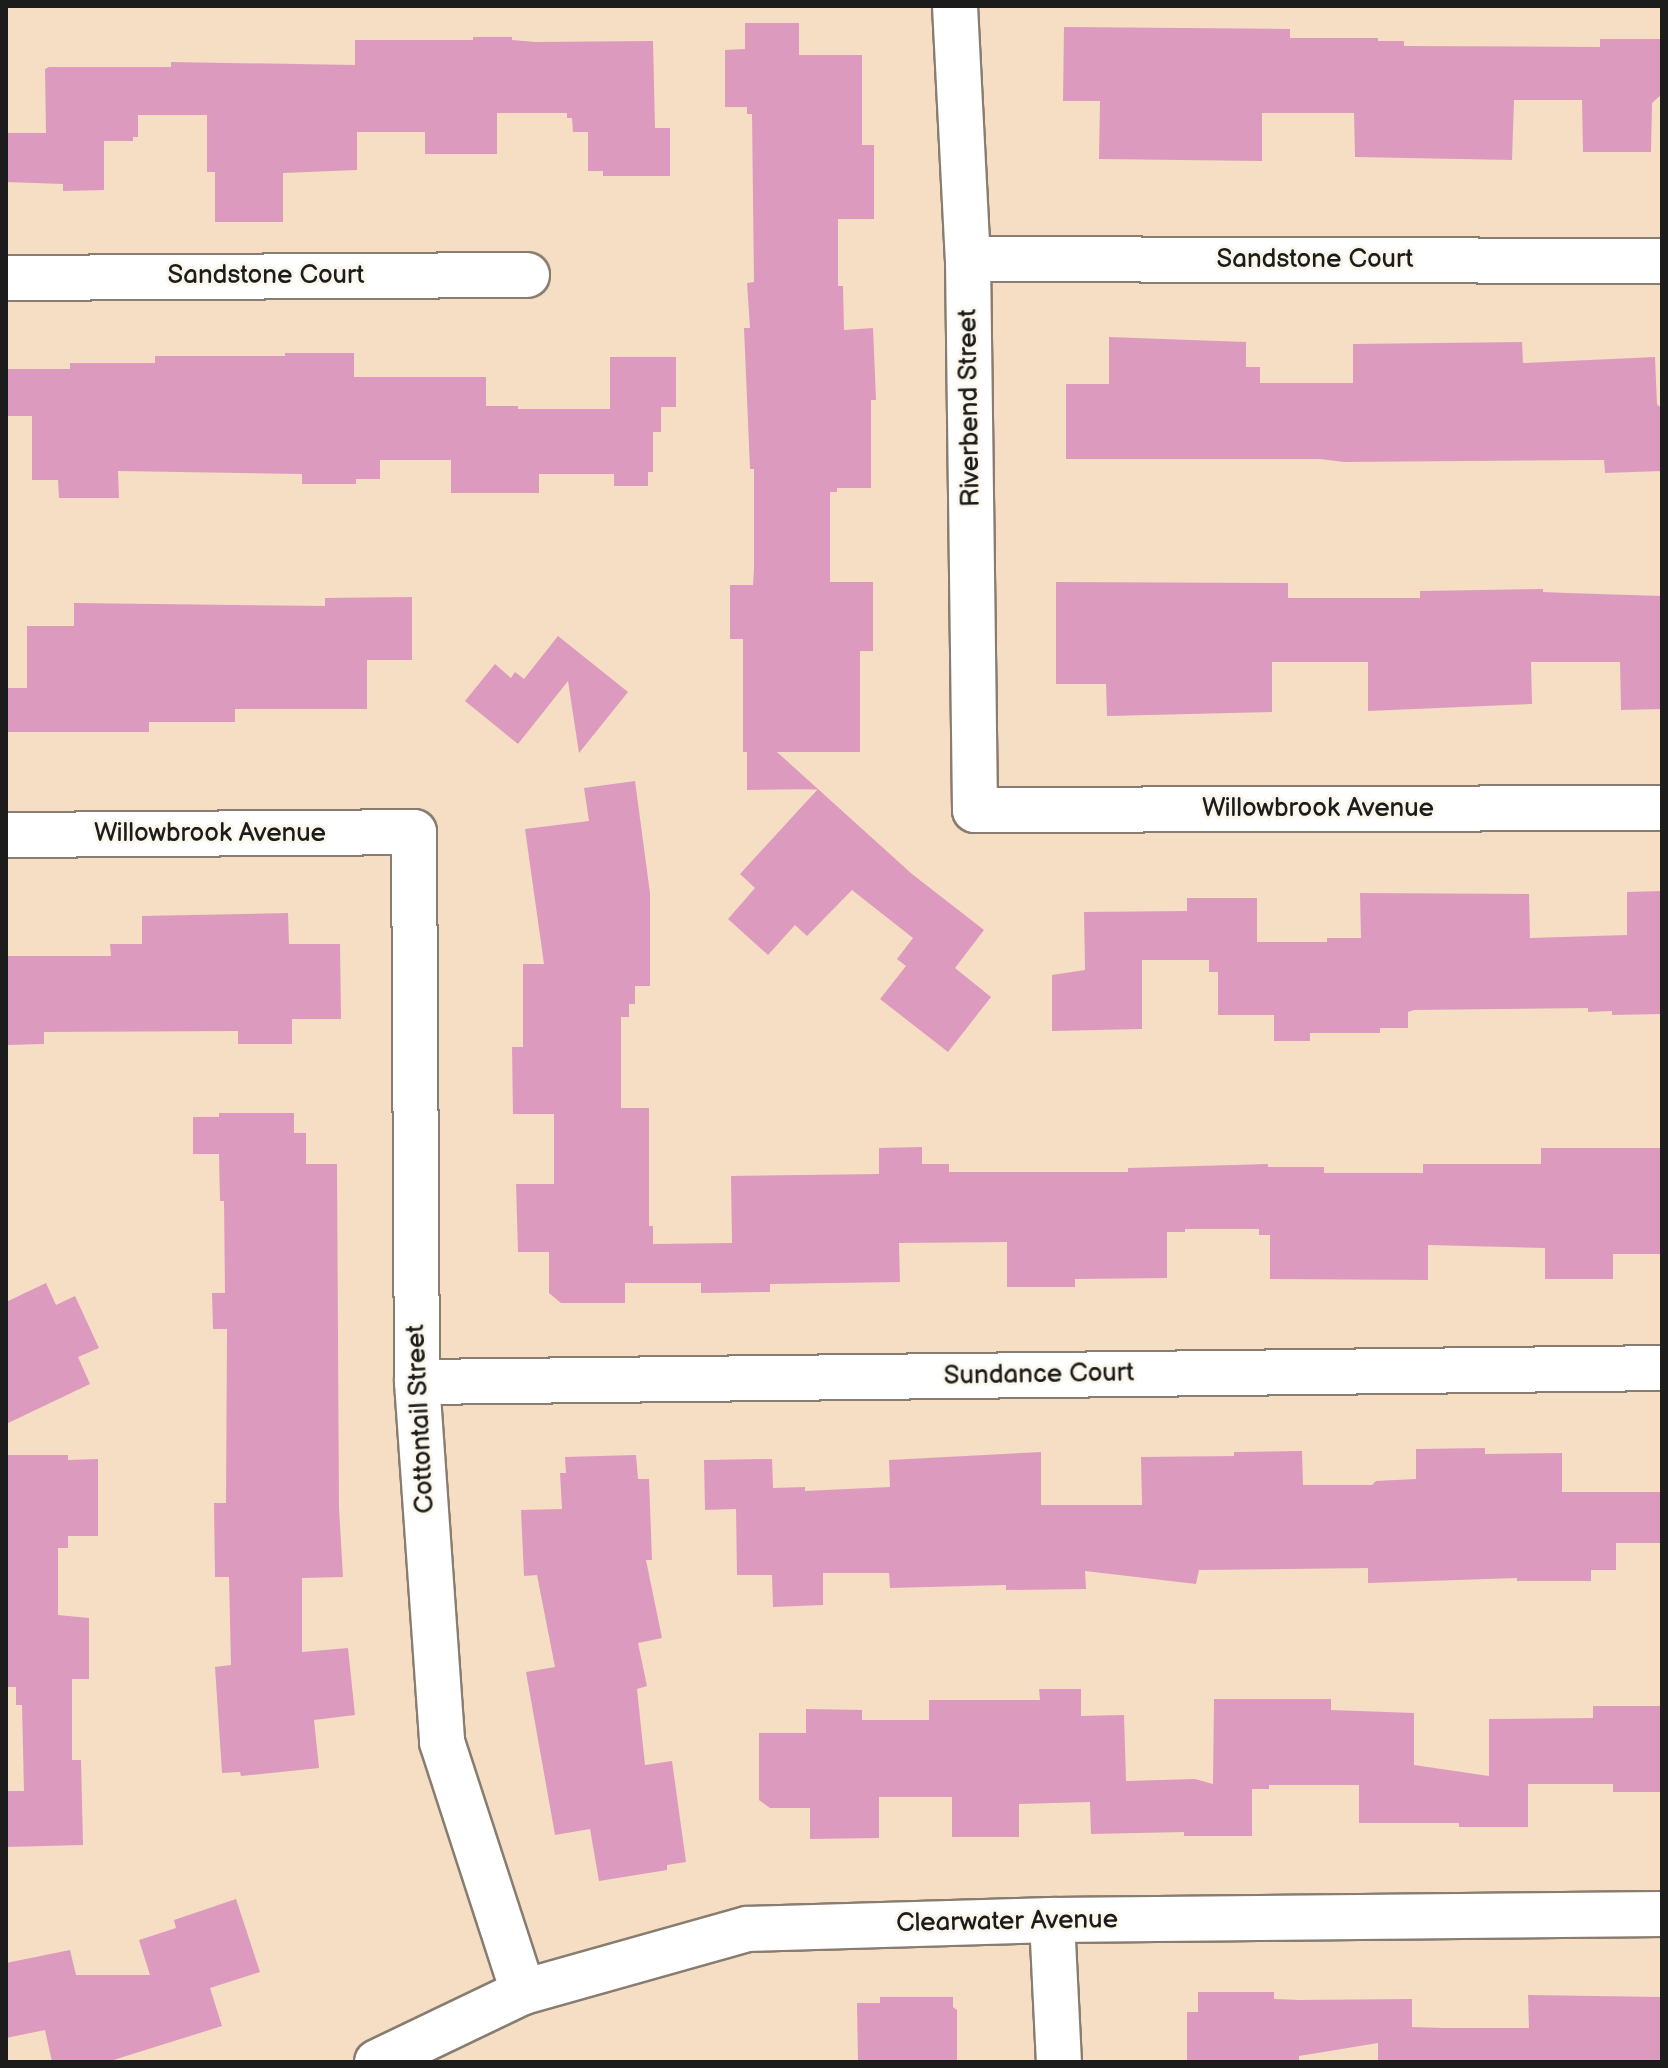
<!DOCTYPE html>
<html>
<head>
<meta charset="utf-8">
<style>
  body { margin:0 }
  #map { position:relative; width:1668px; height:2068px; overflow:hidden; background:#f5dec3; font-family:"Balsamiq Sans",sans-serif }
  div>[style] { position:absolute }
  [style*='--x'] { left:calc(var(--x)*1px); top:calc(var(--y)*1px); width:calc(var(--w)*1px); rotate:calc(var(--a)*1deg) }
  .building>* { inset:0; background:#dc9bbe }
  .roads { filter:drop-shadow(2px 0 #887d70) drop-shadow(-2px 0 #887d70) drop-shadow(0 2px #887d70) drop-shadow(0 -2px #887d70) }
  .minor>* { height:44px; margin:-22px; padding:0 22px; transform-origin:22px; border-radius:22px; background:#fff }
  span { translate:-50% -50%; white-space:nowrap; text-align:center; line-height:1.15; -webkit-text-stroke:6px #fbf7ec; paint-order:stroke }
  .street-label { font-size:26px; color:#1c1c1c }
  .frame { position:absolute; inset:0; border:8px solid #1c1c1c; pointer-events:none }
</style>
</head>
<body>
<div id="map">
  <div class="building">
    <i style="clip-path:polygon(745px 23px,799px 23px,799px 55px,862px 55px,862px 145px,874px 145px,874px 219px,838px 219px,838px 286px,843px 286px,844px 330px,873px 328px,876px 400px,871px 400px,871px 488px,837px 488px,837px 492px,830px 492px,830px 582px,873px 582px,873px 651px,860px 651px,860px 752px,777px 752px,912px 874px,984px 930px,955px 968px,991px 997px,948px 1052px,880px 999px,906px 966px,897px 959px,913px 938px,852px 890px,807px 936px,795px 925px,768px 955px,728px 919px,755px 888px,740px 874px,818px 789px,747px 790px,747px 752px,743px 752px,743px 639px,730px 639px,730px 585px,753px 585px,754px 569px,754px 469px,750px 469px,744px 328px,750px 328px,747px 283px,754px 282px,752px 114px,747px 114px,747px 107px,725px 107px,725px 50px,745px 49px)"></i>
    <i style="clip-path:polygon(1064px 27px,1290px 29px,1290px 38px,1378px 38px,1378px 41px,1404px 41px,1404px 46px,1600px 47px,1600px 39px,1662px 39px,1662px 94px,1652px 103px,1651px 152px,1583px 152px,1582px 100px,1514px 100px,1512px 160px,1355px 157px,1354px 113px,1262px 113px,1262px 161px,1099px 159px,1100px 101px,1063px 101px)"></i>
    <i style="clip-path:polygon(473px 37px,512px 37px,512px 40px,535px 42px,653px 41px,655px 128px,670px 128px,670px 176px,603px 176px,603px 171px,588px 171px,588px 132px,573px 132px,572px 118px,567px 118px,567px 113px,497px 113px,497px 154px,425px 154px,425px 132px,357px 132px,357px 170px,283px 173px,283px 222px,215px 222px,215px 172px,207px 172px,207px 115px,138px 115px,138px 137px,133px 137px,133px 141px,104px 141px,104px 190px,63px 191px,63px 184px,6px 182px,6px 133px,46px 133px,45px 69px,49px 67px,171px 67px,171px 62px,355px 65px,355px 40px,473px 40px)"></i>
    <i style="clip-path:polygon(1109px 337px,1246px 342px,1246px 367px,1260px 367px,1260px 383px,1353px 383px,1353px 344px,1522px 342px,1523px 363px,1655px 357px,1657px 404px,1662px 409px,1662px 471px,1605px 473px,1604px 460px,1344px 462px,1320px 459px,1066px 459px,1066px 384px,1109px 384px)"></i>
    <i style="clip-path:polygon(285px 353px,354px 353px,354px 377px,486px 377px,486px 406px,518px 406px,518px 409px,610px 409px,610px 357px,676px 357px,676px 407px,661px 407px,661px 432px,653px 432px,653px 472px,648px 472px,648px 486px,614px 486px,614px 474px,539px 474px,539px 493px,451px 493px,451px 460px,380px 460px,380px 479px,356px 479px,356px 484px,302px 484px,302px 474px,118px 471px,119px 498px,59px 498px,58px 480px,32px 480px,32px 416px,6px 416px,6px 369px,70px 369px,70px 363px,155px 363px,155px 356px,285px 356px)"></i>
    <i style="clip-path:polygon(1056px 582px,1288px 583px,1288px 598px,1420px 598px,1420px 591px,1543px 589px,1543px 592px,1567px 593px,1662px 596px,1662px 709px,1621px 710px,1620px 662px,1531px 662px,1532px 704px,1368px 711px,1368px 662px,1272px 662px,1272px 712px,1107px 716px,1106px 684px,1056px 684px)"></i>
    <i style="clip-path:polygon(412px 597px,412px 660px,367px 660px,367px 709px,235px 709px,235px 722px,149px 722px,149px 732px,6px 732px,6px 688px,27px 688px,27px 626px,74px 626px,74px 603px,325px 606px,325px 598px)"></i>
    <i style="clip-path:polygon(558px 636px,628px 692px,579px 753px,568px 681px,518px 744px,465px 701px,495px 664px,511px 678px,515px 672px,524px 679px)"></i>
    <i style="clip-path:polygon(635px 781px,650px 893px,650px 986px,635px 986px,635px 1004px,629px 1004px,629px 1017px,621px 1017px,621px 1108px,649px 1108px,649px 1226px,653px 1226px,653px 1244px,732px 1243px,731px 1176px,879px 1174px,879px 1148px,922px 1147px,922px 1164px,949px 1164px,949px 1172px,1128px 1172px,1128px 1168px,1268px 1164px,1268px 1167px,1324px 1167px,1324px 1173px,1423px 1173px,1423px 1164px,1541px 1164px,1541px 1148px,1662px 1148px,1662px 1254px,1613px 1254px,1613px 1279px,1545px 1279px,1545px 1248px,1428px 1245px,1428px 1280px,1270px 1279px,1270px 1235px,1259px 1235px,1259px 1229px,1185px 1229px,1185px 1232px,1167px 1232px,1167px 1278px,1075px 1279px,1075px 1287px,1007px 1287px,1007px 1242px,899px 1243px,900px 1282px,770px 1284px,770px 1292px,701px 1293px,701px 1283px,625px 1283px,625px 1303px,561px 1303px,549px 1293px,549px 1252px,518px 1252px,516px 1184px,554px 1184px,554px 1114px,513px 1114px,512px 1047px,523px 1047px,523px 964px,544px 964px,525px 829px,589px 821px,584px 788px)"></i>
    <i style="clip-path:polygon(1662px 891px,1662px 1014px,1612px 1015px,1612px 1011px,1588px 1012px,1588px 1008px,1414px 1010px,1408px 1012px,1408px 1028px,1380px 1028px,1380px 1033px,1310px 1033px,1310px 1041px,1274px 1041px,1274px 1015px,1218px 1015px,1218px 972px,1209px 972px,1209px 960px,1142px 960px,1142px 1029px,1052px 1031px,1052px 975px,1085px 970px,1084px 912px,1187px 911px,1187px 898px,1257px 898px,1257px 942px,1327px 942px,1327px 938px,1361px 938px,1360px 893px,1529px 894px,1530px 938px,1627px 935px,1627px 892px)"></i>
    <i style="clip-path:polygon(288px 913px,289px 944px,340px 944px,341px 1019px,292px 1019px,292px 1044px,238px 1044px,238px 1031px,44px 1032px,44px 1044px,6px 1045px,6px 956px,111px 956px,110px 944px,142px 944px,142px 916px)"></i>
    <i style="clip-path:polygon(219px 1113px,294px 1113px,294px 1133px,306px 1133px,306px 1164px,337px 1164px,339px 1508px,343px 1577px,302px 1578px,302px 1652px,348px 1648px,355px 1715px,314px 1720px,319px 1768px,241px 1776px,240px 1772px,222px 1773px,215px 1667px,231px 1665px,229px 1577px,215px 1577px,214px 1503px,226px 1503px,227px 1329px,213px 1329px,212px 1293px,225px 1293px,224px 1201px,220px 1201px,219px 1154px,193px 1154px,193px 1117px,219px 1117px)"></i>
    <i style="clip-path:polygon(46px 1283px,56px 1305px,75px 1296px,99px 1348px,78px 1357px,90px 1384px,6px 1424px,6px 1302px)"></i>
    <i style="clip-path:polygon(1485px 1448px,1485px 1454px,1562px 1453px,1562px 1492px,1662px 1492px,1662px 1543px,1616px 1543px,1616px 1570px,1591px 1570px,1591px 1581px,1517px 1581px,1517px 1578px,1368px 1583px,1368px 1568px,1199px 1570px,1196px 1584px,1085px 1571px,1086px 1589px,1006px 1590px,1006px 1585px,890px 1588px,889px 1573px,823px 1573px,823px 1605px,773px 1607px,772px 1575px,737px 1575px,736px 1509px,705px 1510px,704px 1460px,772px 1459px,773px 1488px,805px 1487px,805px 1491px,890px 1487px,889px 1460px,1041px 1452px,1041px 1505px,1142px 1505px,1141px 1457px,1234px 1456px,1234px 1452px,1302px 1451px,1303px 1485px,1372px 1485px,1376px 1481px,1416px 1479px,1416px 1449px)"></i>
    <i style="clip-path:polygon(6px 1455px,68px 1455px,68px 1460px,98px 1459px,98px 1536px,68px 1536px,68px 1548px,58px 1548px,58px 1615px,89px 1618px,89px 1679px,72px 1679px,72px 1760px,81px 1760px,83px 1845px,6px 1847px,6px 1791px,24px 1791px,22px 1705px,16px 1705px,16px 1687px,6px 1687px)"></i>
    <i style="clip-path:polygon(636px 1455px,638px 1479px,649px 1479px,652px 1560px,646px 1560px,662px 1638px,638px 1643px,647px 1686px,637px 1689px,645px 1765px,672px 1761px,686px 1862px,667px 1865px,667px 1870px,599px 1881px,590px 1829px,555px 1835px,526px 1672px,555px 1667px,537px 1575px,524px 1576px,521px 1510px,562px 1509px,560px 1473px,566px 1473px,565px 1457px)"></i>
    <i style="clip-path:polygon(1039px 1689px,1081px 1689px,1081px 1716px,1124px 1715px,1126px 1781px,1195px 1779px,1213px 1784px,1214px 1699px,1331px 1699px,1331px 1710px,1414px 1713px,1414px 1765px,1489px 1776px,1489px 1719px,1593px 1718px,1593px 1706px,1662px 1706px,1662px 1792px,1613px 1792px,1613px 1784px,1528px 1784px,1528px 1827px,1459px 1827px,1459px 1823px,1359px 1823px,1359px 1785px,1269px 1785px,1269px 1789px,1252px 1789px,1252px 1836px,1184px 1836px,1184px 1832px,1091px 1834px,1090px 1802px,1019px 1804px,1019px 1837px,952px 1837px,952px 1797px,879px 1797px,879px 1838px,810px 1839px,810px 1808px,770px 1808px,759px 1800px,759px 1733px,806px 1733px,806px 1709px,862px 1710px,862px 1720px,929px 1720px,929px 1700px,1040px 1700px)"></i>
    <i style="clip-path:polygon(236px 1899px,260px 1972px,210px 1988px,222px 2026px,107px 2062px,52px 2062px,45px 2030px,6px 2038px,6px 1963px,70px 1950px,76px 1975px,150px 1975px,139px 1940px,176px 1928px,174px 1920px)"></i>
    <i style="clip-path:polygon(1198px 1992px,1274px 1992px,1274px 1999px,1299px 2000px,1412px 1999px,1412px 2027px,1444px 2028px,1529px 2028px,1528px 1995px,1662px 1997px,1662px 2062px,1378px 2062px,1378px 2043px,1299px 2056px,1299px 2062px,1187px 2062px,1187px 2012px,1198px 2012px)"></i>
    <i style="clip-path:polygon(880px 1997px,953px 1997px,953px 2007px,957px 2010px,957px 2062px,858px 2062px,857px 2003px,880px 2003px)"></i>
  </div>
  <div class="roads">
    <div class="minor">
      <i style="--x:955;--y:6;--w:253;--a:87.1"></i>
      <i style="--x:968;--y:259;--w:551;--a:89.27"></i>
      <i style="--x:975;--y:810;--w:687;--a:-0.17"></i>
      <i style="--x:968;--y:259;--w:694;--a:0.17"></i>
      <i style="--x:6;--y:278;--w:521;--a:-0.33"></i>
      <i style="--x:6;--y:835;--w:408;--a:-0.4"></i>
      <i style="--x:414;--y:832;--w:550;--a:89.69"></i>
      <i style="--x:417;--y:1382;--w:361;--a:86"></i>
      <i style="--x:442;--y:1742;--w:263;--a:72"></i>
      <i style="--x:417;--y:1382;--w:1245;--a:-0.64"></i>
      <i style="--x:1052;--y:1920;--w:142;--a:87.2"></i>
      <i style="--x:377;--y:2062;--w:162;--a:-25.6"></i>
      <i style="--x:523;--y:1992;--w:233;--a:-15.7"></i>
      <i style="--x:747;--y:1929;--w:305;--a:-1.7"></i>
      <i style="--x:1052;--y:1920;--w:610;--a:-0.56"></i>
    </div>
  </div>
  <div class="street-label">
    <span style="left:1315px;top:260px">Sandstone Court</span>
    <span style="left:266px;top:276px">Sandstone Court</span>
    <span style="left:970px;top:408px;rotate:-91deg">Riverbend Street</span>
    <span style="left:1318px;top:809px">Willowbrook Avenue</span>
    <span style="left:210px;top:834px">Willowbrook Avenue</span>
    <span style="left:1039px;top:1375px;rotate:-1deg">Sundance Court</span>
    <span style="left:421px;top:1419px;rotate:-93deg">Cottontail Street</span>
    <span style="left:1007px;top:1922px;rotate:-1deg">Clearwater Avenue</span>
  </div>
  <div class="frame"></div>
</div>
</body>
</html>
